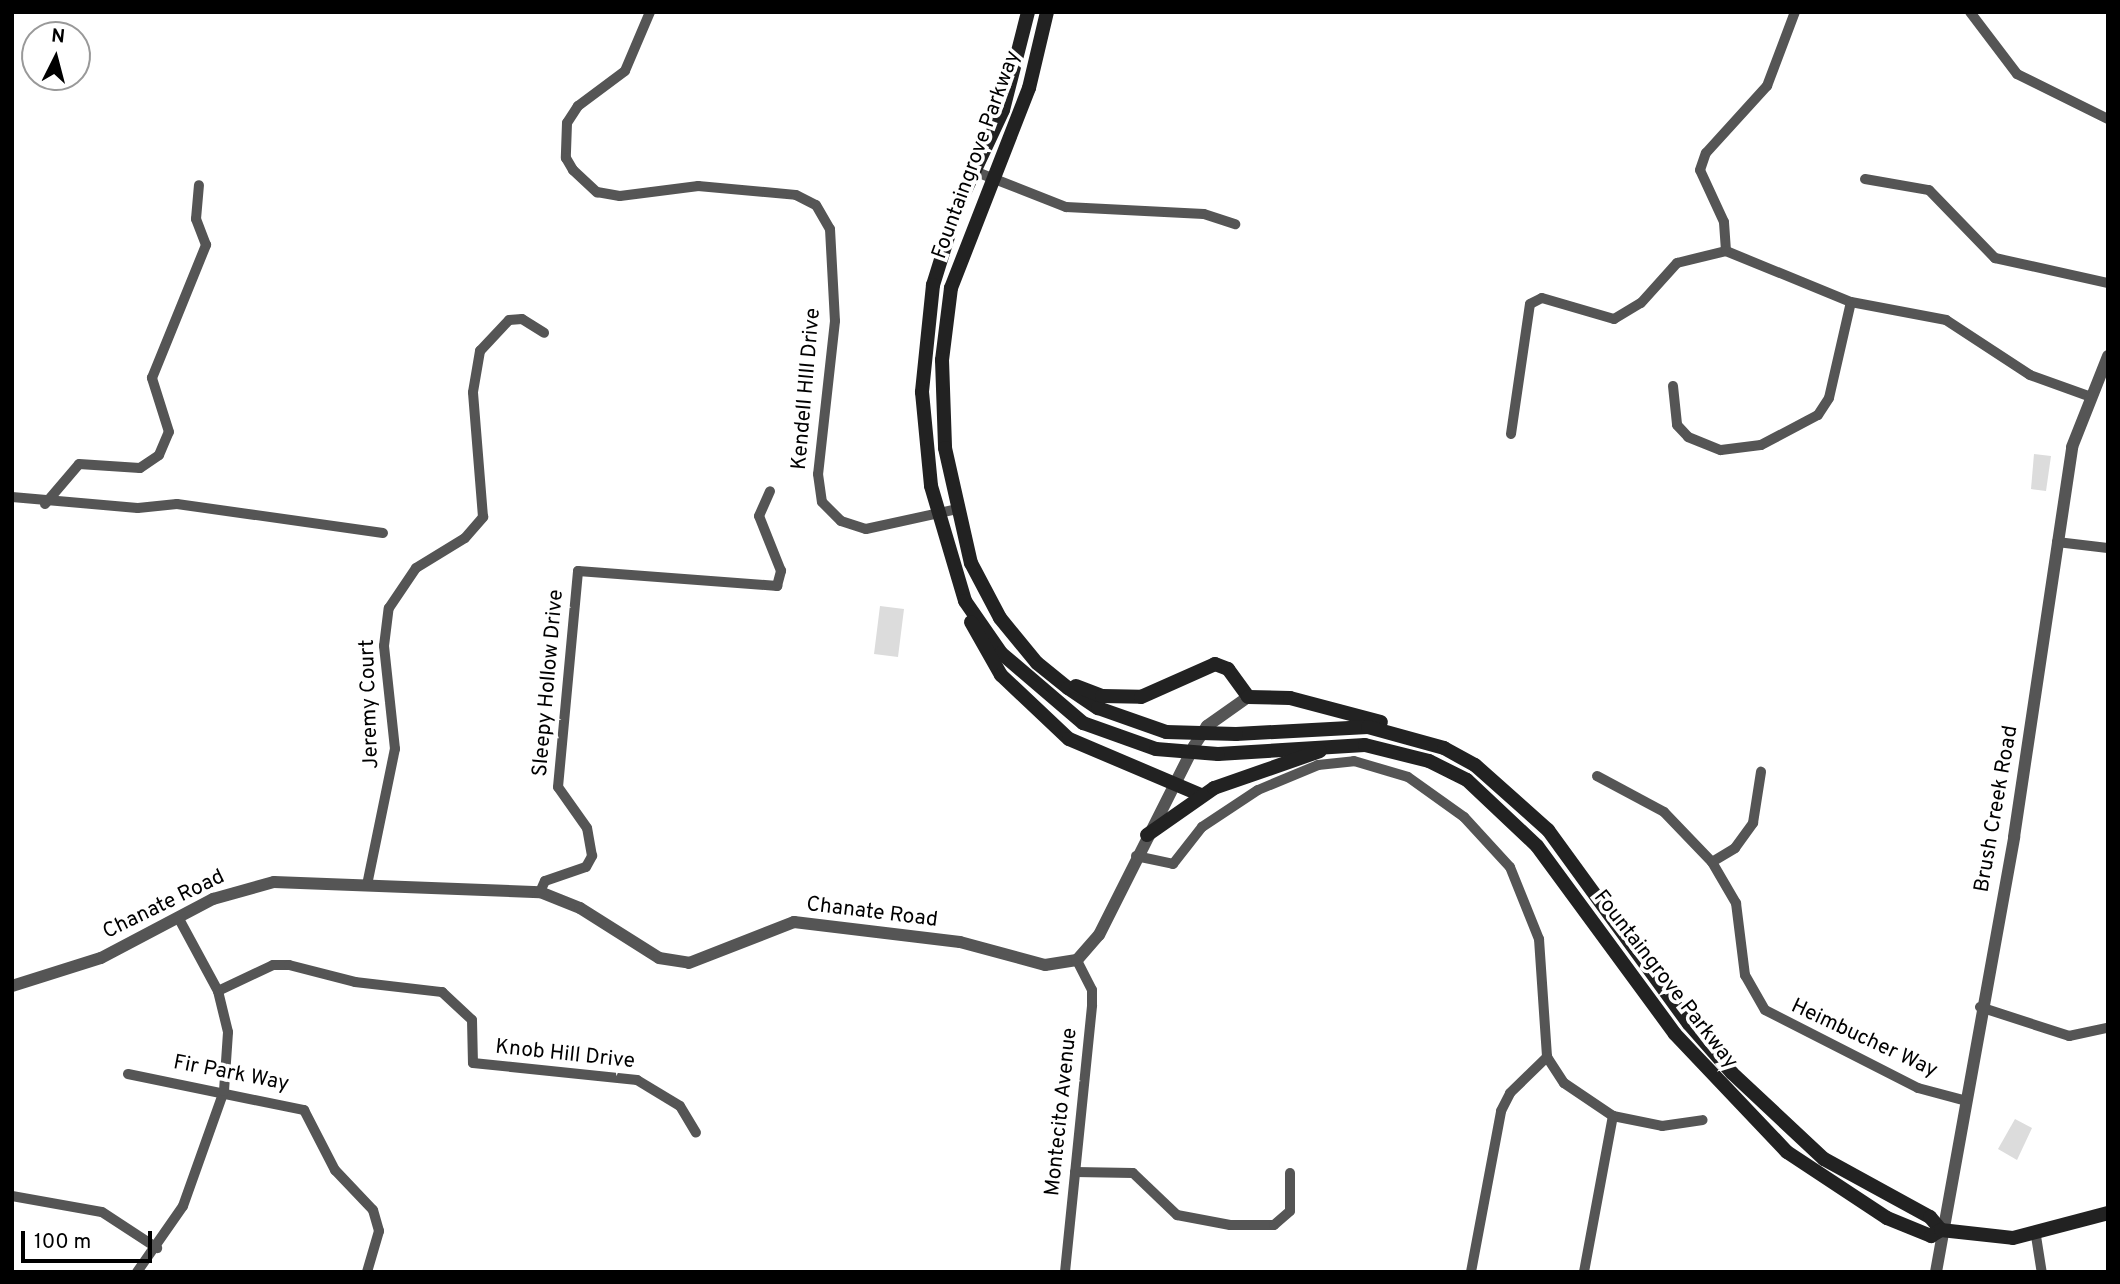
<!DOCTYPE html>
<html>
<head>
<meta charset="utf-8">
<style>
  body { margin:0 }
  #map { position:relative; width:2120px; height:1284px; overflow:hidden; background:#fff; font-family:Overpass,sans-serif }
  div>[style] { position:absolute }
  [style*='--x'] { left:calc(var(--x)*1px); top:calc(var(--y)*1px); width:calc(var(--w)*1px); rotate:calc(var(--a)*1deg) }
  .green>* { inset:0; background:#dcdcdc }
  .minor>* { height:10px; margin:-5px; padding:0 5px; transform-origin:5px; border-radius:5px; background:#555 }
  .tertiary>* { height:12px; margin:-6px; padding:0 6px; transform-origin:6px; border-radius:6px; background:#555 }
  .secondary>* { height:14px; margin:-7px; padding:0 7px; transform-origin:7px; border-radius:7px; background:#222 }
  .secondary-bridge>* { height:14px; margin:-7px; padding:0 7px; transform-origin:7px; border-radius:7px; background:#222 }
  span { translate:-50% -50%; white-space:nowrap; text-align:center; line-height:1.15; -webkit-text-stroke:7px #fff; paint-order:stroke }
  .street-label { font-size:21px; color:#000 }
  .frame { position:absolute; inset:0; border:14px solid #000; pointer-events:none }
  .north { position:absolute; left:21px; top:21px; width:70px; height:70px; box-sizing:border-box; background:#fff; border:2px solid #999; border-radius:50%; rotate:6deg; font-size:19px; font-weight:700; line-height:28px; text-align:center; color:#000 }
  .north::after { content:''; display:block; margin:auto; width:24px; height:32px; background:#000; clip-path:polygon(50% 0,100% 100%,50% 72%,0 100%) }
  .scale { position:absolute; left:21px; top:1231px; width:131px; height:32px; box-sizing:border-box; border:4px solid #000; border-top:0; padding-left:9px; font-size:21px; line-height:24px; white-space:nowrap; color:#000; -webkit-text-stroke:5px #fff; paint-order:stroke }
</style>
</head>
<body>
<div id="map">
  <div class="green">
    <i style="clip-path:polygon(2034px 454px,2051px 456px,2046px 491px,2031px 489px)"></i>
    <i style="clip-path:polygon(880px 606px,904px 609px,898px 657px,874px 654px)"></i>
    <i style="clip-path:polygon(2015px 1119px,2032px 1128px,2017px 1160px,1998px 1149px)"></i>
  </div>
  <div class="minor">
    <i style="--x:650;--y:12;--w:64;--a:113"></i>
    <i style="--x:625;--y:71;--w:59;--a:143.3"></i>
    <i style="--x:578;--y:106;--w:20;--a:123"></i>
    <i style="--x:567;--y:123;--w:35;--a:92"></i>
    <i style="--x:566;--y:158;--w:14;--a:60"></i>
    <i style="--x:573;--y:170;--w:33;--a:43"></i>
    <i style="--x:597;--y:192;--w:23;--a:10"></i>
    <i style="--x:620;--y:196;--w:79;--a:-7.3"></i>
    <i style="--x:698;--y:186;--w:98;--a:5.2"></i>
    <i style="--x:796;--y:195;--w:22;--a:27"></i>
    <i style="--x:816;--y:205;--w:28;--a:60"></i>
    <i style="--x:830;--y:229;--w:92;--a:86.9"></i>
    <i style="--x:835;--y:321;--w:154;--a:96.3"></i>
    <i style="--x:818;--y:474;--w:28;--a:82"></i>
    <i style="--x:822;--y:502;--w:27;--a:45"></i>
    <i style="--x:841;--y:521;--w:26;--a:18"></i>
    <i style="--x:866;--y:529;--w:94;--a:-12.3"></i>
    <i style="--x:1970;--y:12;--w:78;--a:52.8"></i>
    <i style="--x:2017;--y:74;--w:102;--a:26.3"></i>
    <i style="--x:974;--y:171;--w:99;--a:21.4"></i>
    <i style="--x:1066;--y:207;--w:138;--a:2.9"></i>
    <i style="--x:1204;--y:214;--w:33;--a:18"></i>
    <i style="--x:1865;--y:179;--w:65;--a:9.8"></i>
    <i style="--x:1929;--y:190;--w:95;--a:45.9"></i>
    <i style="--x:1995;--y:258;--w:116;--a:12.5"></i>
    <i style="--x:1726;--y:251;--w:29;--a:-94"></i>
    <i style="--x:1724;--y:222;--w:57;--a:-114.8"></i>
    <i style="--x:1700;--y:170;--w:18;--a:-71"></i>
    <i style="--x:1706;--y:153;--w:91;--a:-47.7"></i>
    <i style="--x:1767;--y:86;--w:79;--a:-69.3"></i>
    <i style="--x:1673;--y:386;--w:39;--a:84"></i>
    <i style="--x:1677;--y:425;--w:16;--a:47"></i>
    <i style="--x:1688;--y:437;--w:35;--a:22"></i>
    <i style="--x:1721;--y:450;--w:40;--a:-7.1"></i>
    <i style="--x:1761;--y:445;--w:64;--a:-27.8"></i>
    <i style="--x:1818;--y:415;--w:20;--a:-57"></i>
    <i style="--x:1829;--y:398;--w:98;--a:-77.1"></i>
    <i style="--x:1511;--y:434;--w:131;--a:-81.7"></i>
    <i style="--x:1530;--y:304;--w:13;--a:-27"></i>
    <i style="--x:1542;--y:298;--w:75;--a:16.3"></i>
    <i style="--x:1614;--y:319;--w:31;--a:-31"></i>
    <i style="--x:1641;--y:303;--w:54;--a:-48"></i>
    <i style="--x:1677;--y:263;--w:50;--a:-13.8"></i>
    <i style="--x:1726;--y:251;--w:135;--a:22.2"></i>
    <i style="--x:1851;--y:302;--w:97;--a:10.7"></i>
    <i style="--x:1946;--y:320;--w:100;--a:33.2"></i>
    <i style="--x:2030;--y:375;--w:65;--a:19.8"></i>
    <i style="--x:12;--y:497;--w:126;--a:5"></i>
    <i style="--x:138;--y:508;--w:39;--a:-6"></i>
    <i style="--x:177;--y:504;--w:208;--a:8"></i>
    <i style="--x:45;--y:504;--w:52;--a:-49.6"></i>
    <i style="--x:79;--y:464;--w:61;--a:3.8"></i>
    <i style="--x:140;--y:468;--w:23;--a:-34"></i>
    <i style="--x:159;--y:455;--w:25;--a:-67"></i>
    <i style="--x:169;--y:432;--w:57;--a:-107.5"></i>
    <i style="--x:152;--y:378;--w:144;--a:-67.9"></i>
    <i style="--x:206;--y:245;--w:28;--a:-111"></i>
    <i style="--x:196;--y:219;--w:34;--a:-85"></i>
    <i style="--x:2057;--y:542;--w:51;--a:6.7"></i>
    <i style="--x:1597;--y:776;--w:76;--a:28.2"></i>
    <i style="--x:1664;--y:812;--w:69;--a:46.2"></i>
    <i style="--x:1712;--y:862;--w:48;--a:59.7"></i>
    <i style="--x:1736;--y:903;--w:73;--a:82.9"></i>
    <i style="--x:1745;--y:975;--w:40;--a:60.3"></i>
    <i style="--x:1765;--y:1010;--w:172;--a:27"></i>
    <i style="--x:1918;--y:1088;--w:47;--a:14.9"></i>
    <i style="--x:1136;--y:856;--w:38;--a:12"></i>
    <i style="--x:1173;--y:864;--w:47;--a:-51.9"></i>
    <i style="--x:1202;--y:827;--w:67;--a:-33.5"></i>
    <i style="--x:1258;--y:790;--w:65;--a:-22.6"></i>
    <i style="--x:1318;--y:765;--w:36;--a:-6"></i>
    <i style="--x:1354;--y:761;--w:56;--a:16.5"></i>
    <i style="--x:1408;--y:777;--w:69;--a:35.5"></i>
    <i style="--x:1464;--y:817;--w:68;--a:47.4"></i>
    <i style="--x:1510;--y:867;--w:78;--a:68.1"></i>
    <i style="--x:1539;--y:939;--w:118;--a:86.1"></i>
    <i style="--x:1547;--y:1057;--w:31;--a:57"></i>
    <i style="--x:1564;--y:1083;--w:59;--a:34"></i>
    <i style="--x:1613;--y:1116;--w:50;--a:11.5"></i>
    <i style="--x:1662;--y:1126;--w:41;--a:-8.3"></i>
    <i style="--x:1712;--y:862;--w:27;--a:-31"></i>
    <i style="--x:1735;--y:848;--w:31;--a:-54"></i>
    <i style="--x:1753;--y:823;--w:52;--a:-81.1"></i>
    <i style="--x:367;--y:885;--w:139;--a:-78.4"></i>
    <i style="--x:395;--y:749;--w:104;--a:-96.1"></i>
    <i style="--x:384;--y:646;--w:38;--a:-83"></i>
    <i style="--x:389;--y:608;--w:48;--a:-56"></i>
    <i style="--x:416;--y:568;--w:57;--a:-31.5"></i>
    <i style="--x:465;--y:538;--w:28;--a:-49"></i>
    <i style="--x:483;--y:517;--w:125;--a:-94.6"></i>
    <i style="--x:473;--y:392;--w:42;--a:-80.3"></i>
    <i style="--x:480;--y:351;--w:42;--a:-46.9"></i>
    <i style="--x:509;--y:320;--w:13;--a:-4"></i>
    <i style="--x:522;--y:319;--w:26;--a:32"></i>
    <i style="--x:540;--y:892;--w:12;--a:-66"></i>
    <i style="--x:545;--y:881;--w:43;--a:-18.9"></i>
    <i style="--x:586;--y:867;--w:13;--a:-61"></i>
    <i style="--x:592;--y:856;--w:28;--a:-100"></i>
    <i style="--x:587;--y:828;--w:50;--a:-125.3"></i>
    <i style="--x:558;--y:787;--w:217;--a:-84.7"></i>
    <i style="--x:578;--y:571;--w:200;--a:4.3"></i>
    <i style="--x:777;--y:586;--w:16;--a:-75"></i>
    <i style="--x:781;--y:571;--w:59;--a:-111.8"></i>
    <i style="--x:759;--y:516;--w:27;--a:-66"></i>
    <i style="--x:218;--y:991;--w:61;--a:-25.3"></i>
    <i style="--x:273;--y:965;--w:16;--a:0"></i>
    <i style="--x:289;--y:965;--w:68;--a:14.4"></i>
    <i style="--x:355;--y:982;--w:88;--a:6.6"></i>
    <i style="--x:442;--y:992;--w:41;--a:43"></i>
    <i style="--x:472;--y:1020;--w:43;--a:88.7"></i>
    <i style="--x:473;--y:1063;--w:165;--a:5.9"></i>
    <i style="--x:637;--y:1080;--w:50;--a:31.2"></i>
    <i style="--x:680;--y:1106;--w:31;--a:59"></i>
    <i style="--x:1980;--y:1007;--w:94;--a:18"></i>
    <i style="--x:2069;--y:1036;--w:40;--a:-12"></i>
    <i style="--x:128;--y:1074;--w:180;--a:11.6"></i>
    <i style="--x:304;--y:1110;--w:68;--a:62.7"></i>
    <i style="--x:335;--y:1170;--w:55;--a:46.5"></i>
    <i style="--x:373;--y:1210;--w:22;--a:74"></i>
    <i style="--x:379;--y:1231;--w:43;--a:106.3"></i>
    <i style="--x:1075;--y:1172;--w:58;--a:1"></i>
    <i style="--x:1133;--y:1173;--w:61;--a:43.7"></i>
    <i style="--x:1177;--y:1215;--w:54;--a:10.7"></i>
    <i style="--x:1230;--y:1225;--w:44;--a:0"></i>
    <i style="--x:1274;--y:1225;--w:21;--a:-41"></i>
    <i style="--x:1290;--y:1211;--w:38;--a:-90"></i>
    <i style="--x:12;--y:1196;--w:91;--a:10.1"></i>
    <i style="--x:102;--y:1212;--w:66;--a:33.2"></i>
    <i style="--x:2036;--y:1236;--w:36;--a:81"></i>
    <i style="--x:137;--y:1272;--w:80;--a:-55.1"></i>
    <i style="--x:183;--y:1206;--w:122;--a:-70.4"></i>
    <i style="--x:224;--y:1091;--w:59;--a:-86.1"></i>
    <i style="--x:228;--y:1032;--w:42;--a:-103.7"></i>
    <i style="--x:218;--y:991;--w:82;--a:-118.4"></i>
    <i style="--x:1065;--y:1272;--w:268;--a:-84.2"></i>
    <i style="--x:1092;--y:1005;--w:15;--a:-90"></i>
    <i style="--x:1092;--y:990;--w:34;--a:-117"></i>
    <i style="--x:1471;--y:1272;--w:164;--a:-79.4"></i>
    <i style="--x:1501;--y:1111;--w:20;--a:-63"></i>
    <i style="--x:1510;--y:1093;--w:52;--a:-44.2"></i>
    <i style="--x:1584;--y:1272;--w:159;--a:-79.5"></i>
  </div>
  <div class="tertiary">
    <i style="--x:12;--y:986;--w:93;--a:-17.5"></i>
    <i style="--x:101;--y:958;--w:127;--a:-27.8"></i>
    <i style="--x:213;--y:899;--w:63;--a:-15.6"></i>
    <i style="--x:274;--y:882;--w:266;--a:2.2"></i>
    <i style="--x:540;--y:892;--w:43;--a:21.8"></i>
    <i style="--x:580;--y:908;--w:93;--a:32.3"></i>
    <i style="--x:659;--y:958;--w:30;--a:9"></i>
    <i style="--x:689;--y:963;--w:113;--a:-21.3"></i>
    <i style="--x:794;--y:922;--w:167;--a:6.9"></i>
    <i style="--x:960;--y:942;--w:88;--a:15.1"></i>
    <i style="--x:1045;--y:965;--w:32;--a:-9"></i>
    <i style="--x:1077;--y:960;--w:33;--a:-49"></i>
    <i style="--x:1099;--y:935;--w:212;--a:-63.3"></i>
    <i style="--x:1194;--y:746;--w:24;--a:-57"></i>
    <i style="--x:1207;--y:726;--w:50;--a:-35.3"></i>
    <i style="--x:1936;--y:1272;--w:442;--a:-79.8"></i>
    <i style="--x:2014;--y:837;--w:394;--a:-81.5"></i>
    <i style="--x:2072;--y:447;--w:98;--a:-68.4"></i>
  </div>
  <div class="secondary">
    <i style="--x:1028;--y:12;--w:101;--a:104.3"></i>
    <i style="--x:1003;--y:110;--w:108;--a:115.1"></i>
    <i style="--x:957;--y:208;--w:81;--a:107.3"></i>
    <i style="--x:933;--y:285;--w:108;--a:95.9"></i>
    <i style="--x:922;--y:392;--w:94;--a:84.5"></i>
    <i style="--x:931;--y:486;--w:120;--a:73.5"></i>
    <i style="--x:965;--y:601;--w:63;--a:55.3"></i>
    <i style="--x:1001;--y:653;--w:108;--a:40.5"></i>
    <i style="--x:1083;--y:723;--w:77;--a:19.6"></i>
    <i style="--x:1047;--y:12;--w:78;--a:103.3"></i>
    <i style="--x:1029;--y:88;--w:215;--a:111.3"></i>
    <i style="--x:951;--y:288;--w:73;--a:97.1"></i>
    <i style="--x:942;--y:360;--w:88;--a:88"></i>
    <i style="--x:945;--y:448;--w:118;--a:77.3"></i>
    <i style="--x:971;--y:563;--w:62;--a:62.2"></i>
    <i style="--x:1000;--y:618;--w:58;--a:50.6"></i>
    <i style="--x:1037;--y:663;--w:40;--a:39"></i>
    <i style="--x:1068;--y:688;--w:36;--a:34"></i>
    <i style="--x:1098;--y:708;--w:72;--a:19.4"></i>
    <i style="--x:971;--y:622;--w:61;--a:60.5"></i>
    <i style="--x:1001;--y:675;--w:93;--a:43.3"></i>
    <i style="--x:1069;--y:739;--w:143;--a:23"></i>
    <i style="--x:1076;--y:686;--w:28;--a:21"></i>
    <i style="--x:1102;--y:696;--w:39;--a:1"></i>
    <i style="--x:1141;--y:697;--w:81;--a:-24"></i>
    <i style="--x:1215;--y:664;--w:14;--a:21"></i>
    <i style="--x:1228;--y:669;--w:34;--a:54"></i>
    <i style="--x:1248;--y:697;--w:42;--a:1.4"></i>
    <i style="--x:1290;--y:698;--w:94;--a:14.8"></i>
    <i style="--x:1236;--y:734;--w:132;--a:-3"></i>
    <i style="--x:1368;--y:727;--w:79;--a:15.4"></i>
    <i style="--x:1444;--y:748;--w:35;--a:29"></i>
    <i style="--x:1475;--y:765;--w:98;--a:41.7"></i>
    <i style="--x:1548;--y:830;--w:240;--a:54"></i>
    <i style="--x:1689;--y:1024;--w:65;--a:48.7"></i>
    <i style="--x:1732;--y:1073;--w:126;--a:43.1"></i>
    <i style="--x:1824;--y:1159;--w:121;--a:28.7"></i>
    <i style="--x:1930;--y:1217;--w:17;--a:50"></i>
    <i style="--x:1218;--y:754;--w:147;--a:-3.5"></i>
    <i style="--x:1365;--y:745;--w:66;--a:14"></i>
    <i style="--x:1429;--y:761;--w:42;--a:26.6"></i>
    <i style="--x:1467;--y:780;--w:96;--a:43.3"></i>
    <i style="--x:1537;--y:846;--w:233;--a:53.7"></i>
    <i style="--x:1675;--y:1034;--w:163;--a:46.5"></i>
    <i style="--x:1787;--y:1152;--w:120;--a:33.4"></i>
    <i style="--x:1887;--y:1218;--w:48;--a:22.2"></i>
    <i style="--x:1931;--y:1236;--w:12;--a:-31"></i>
    <i style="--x:1147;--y:835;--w:82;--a:-35"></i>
    <i style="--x:1214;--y:788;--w:112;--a:-19.2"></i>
    <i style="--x:1941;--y:1230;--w:72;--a:6.3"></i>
    <i style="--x:2013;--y:1238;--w:98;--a:-14.7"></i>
  </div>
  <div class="secondary-bridge">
    <i style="--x:1166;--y:732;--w:70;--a:1.6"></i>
    <i style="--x:1156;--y:749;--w:62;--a:4.6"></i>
  </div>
  <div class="street-label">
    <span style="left:977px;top:155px;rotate:-70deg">Fountaingrove Parkway</span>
    <span style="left:807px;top:389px;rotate:-85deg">Kendell HIll Drive</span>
    <span style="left:549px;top:683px;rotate:-85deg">Sleepy Hollow Drive</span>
    <span style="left:370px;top:704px;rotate:-92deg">Jeremy Court</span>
    <span style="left:1997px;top:809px;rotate:-80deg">Brush Creek Road</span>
    <span style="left:164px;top:905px;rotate:-26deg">Chanate Road</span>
    <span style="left:872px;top:913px;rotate:7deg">Chanate Road</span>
    <span style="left:1665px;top:980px;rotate:52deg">Fountaingrove Parkway</span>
    <span style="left:1864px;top:1039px;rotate:25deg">Heimbucher Way</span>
    <span style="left:565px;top:1055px;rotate:6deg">Knob Hill Drive</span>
    <span style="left:231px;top:1074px;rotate:11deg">Fir Park Way</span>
    <span style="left:1062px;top:1112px;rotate:-84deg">Montecito Avenue</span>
  </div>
  <div class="frame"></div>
  <div class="north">N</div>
  <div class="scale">100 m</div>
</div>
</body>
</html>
